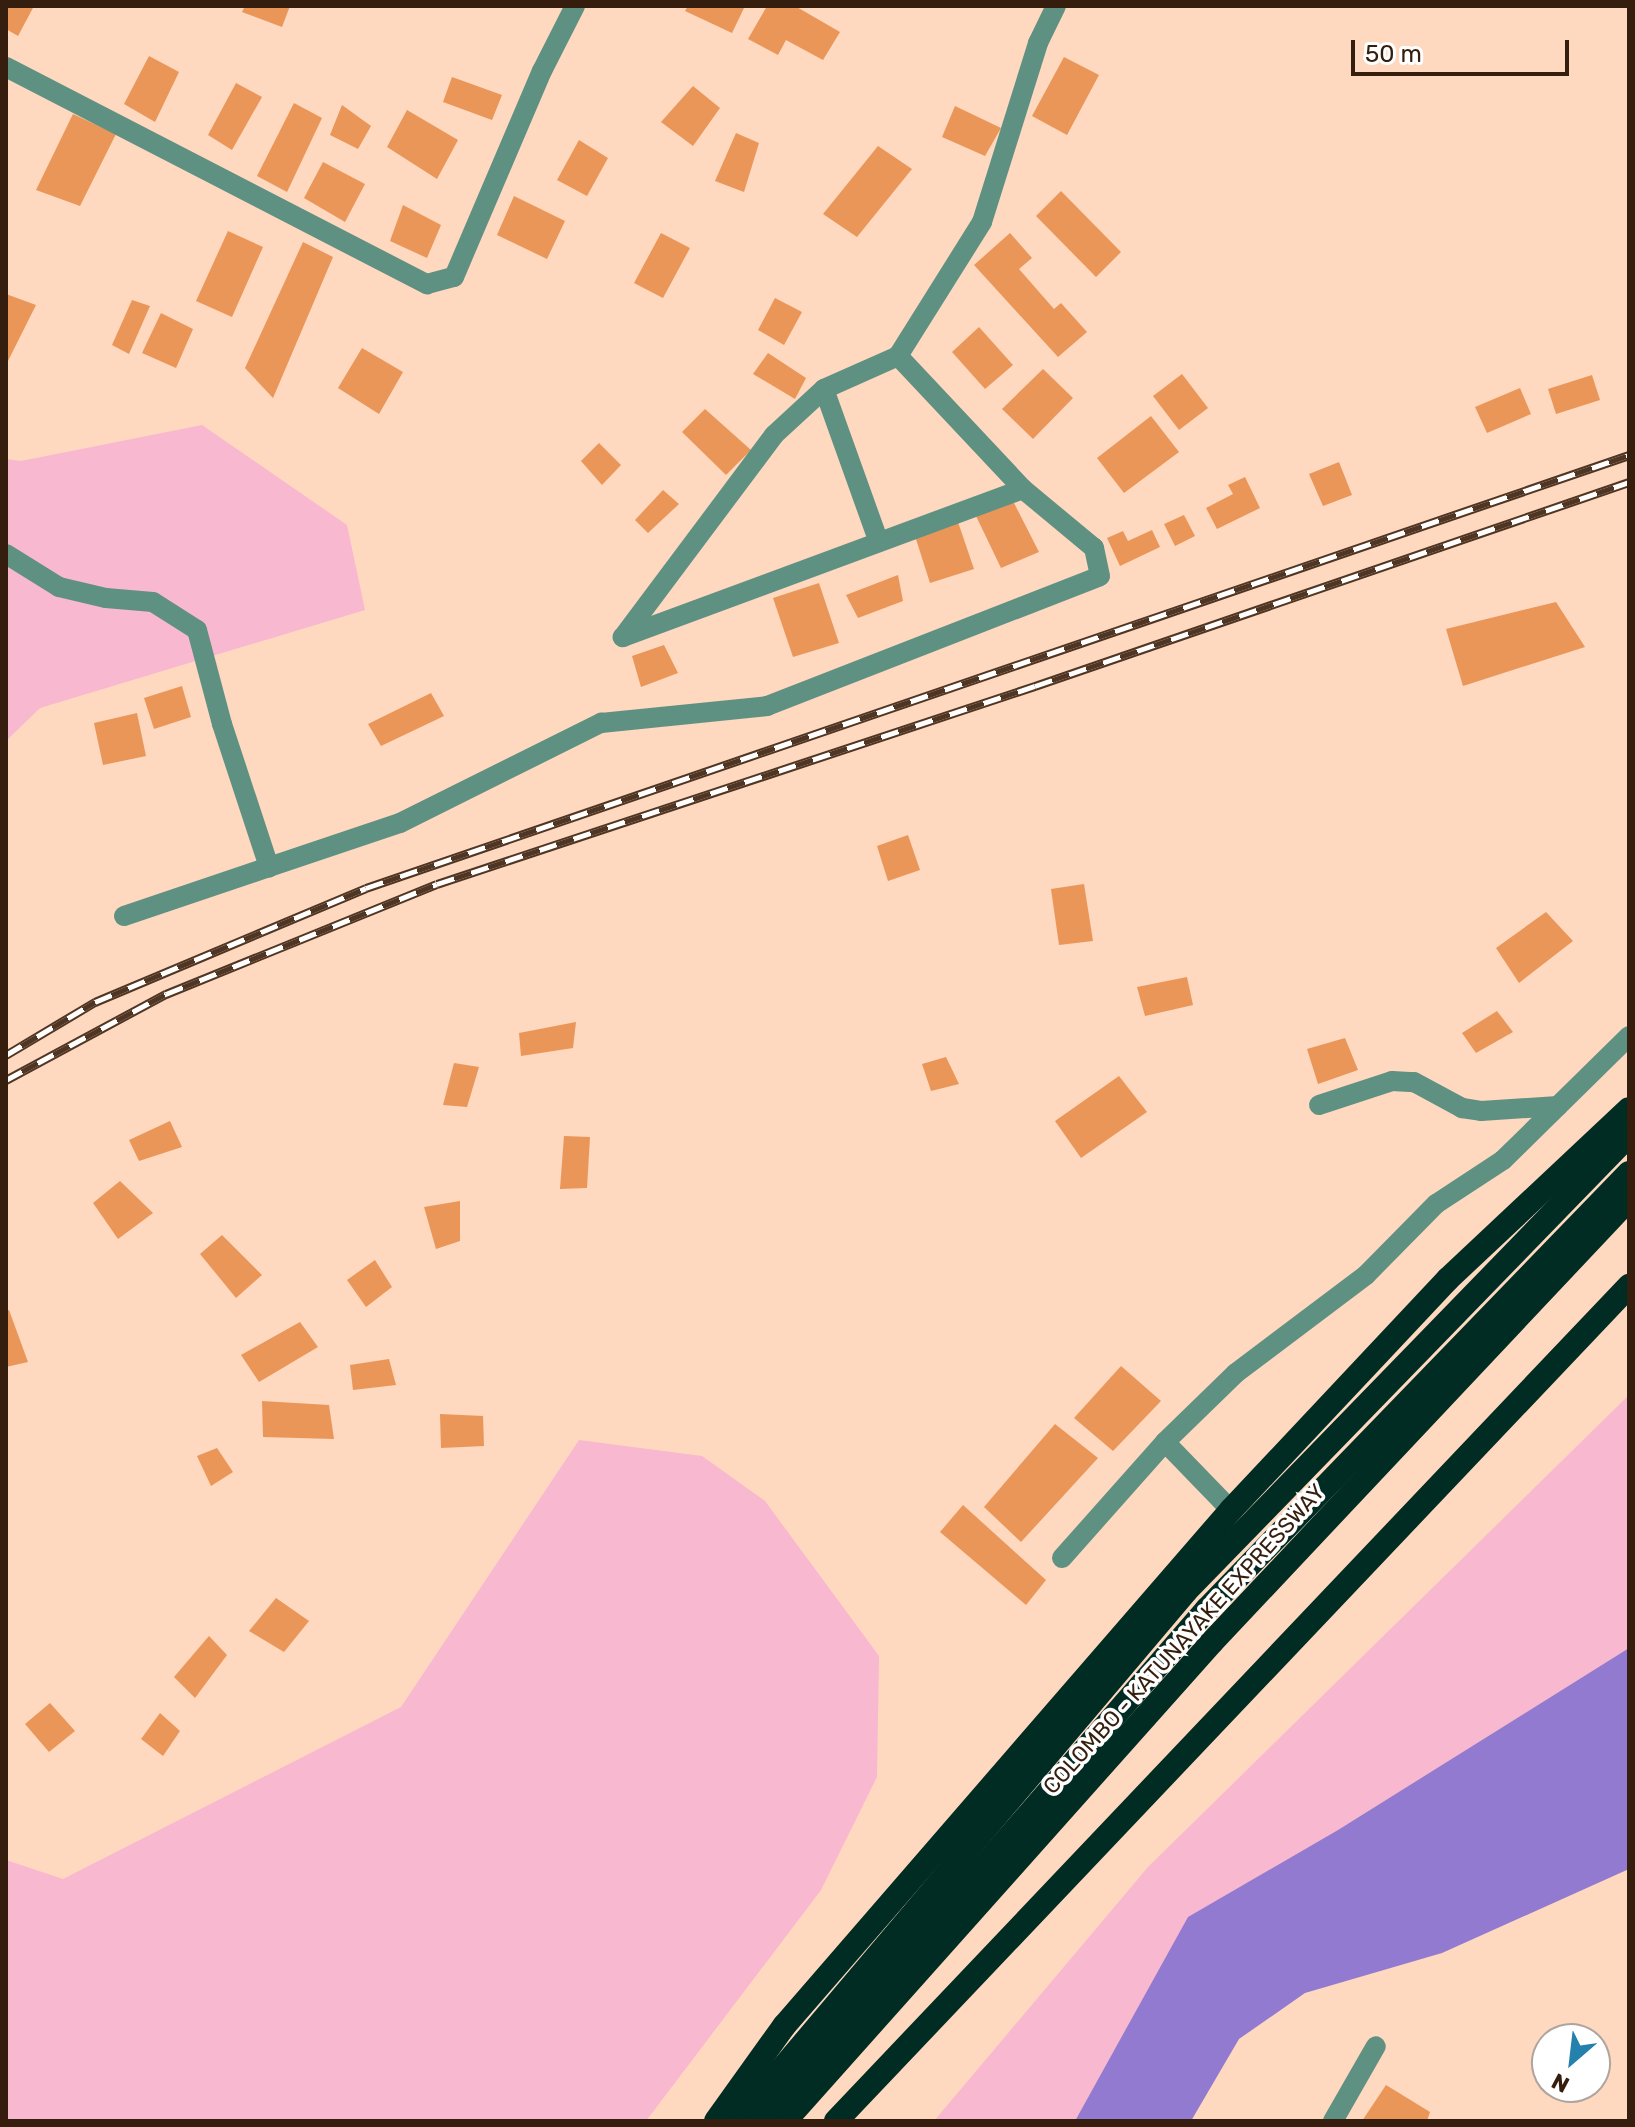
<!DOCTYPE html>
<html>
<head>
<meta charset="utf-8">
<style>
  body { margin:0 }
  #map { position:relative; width:1635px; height:2127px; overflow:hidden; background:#fed8bf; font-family:Rubik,sans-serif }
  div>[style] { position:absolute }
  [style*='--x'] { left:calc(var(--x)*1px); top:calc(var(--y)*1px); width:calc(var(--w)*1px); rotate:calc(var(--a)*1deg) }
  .green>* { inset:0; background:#f8b8d0 }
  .water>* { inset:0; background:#927ad0 }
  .building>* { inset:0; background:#ea9659 }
  .minor>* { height:20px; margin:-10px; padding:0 10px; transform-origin:10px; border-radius:10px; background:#5f9183 }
  .highway>* { height:24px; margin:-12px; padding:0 12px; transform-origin:12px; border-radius:12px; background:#002c23 }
  .rail>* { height:9px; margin-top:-4.5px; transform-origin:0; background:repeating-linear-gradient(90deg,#fff 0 18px,#4f3624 0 36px); box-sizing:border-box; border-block:2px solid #4f3624 }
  span { translate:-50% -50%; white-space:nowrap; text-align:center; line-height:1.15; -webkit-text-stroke:7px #fff; paint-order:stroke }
  .street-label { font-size:22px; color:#351e0d }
  .frame { position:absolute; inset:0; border:8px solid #351e0d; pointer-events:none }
  .north { position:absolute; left:1531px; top:2023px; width:80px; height:80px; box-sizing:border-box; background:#fff; border:2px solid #aea59e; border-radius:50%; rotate:208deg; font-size:22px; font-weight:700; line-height:32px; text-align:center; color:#351e0d }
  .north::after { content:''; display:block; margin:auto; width:28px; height:36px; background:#2480ad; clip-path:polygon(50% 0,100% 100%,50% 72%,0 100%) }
  .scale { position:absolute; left:1351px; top:40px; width:218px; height:36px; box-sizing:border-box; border:4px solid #351e0d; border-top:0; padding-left:10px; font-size:24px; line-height:28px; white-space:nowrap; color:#351e0d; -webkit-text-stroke:6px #fff; paint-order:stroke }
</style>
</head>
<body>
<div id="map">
  <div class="green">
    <i style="clip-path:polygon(202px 425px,347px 525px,365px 610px,40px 708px,6px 741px,6px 459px,21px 461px)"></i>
    <i style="clip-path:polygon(1629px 1395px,1629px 1648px,1338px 1830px,1189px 1917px,1075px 2121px,934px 2121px,1148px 1867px)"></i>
    <i style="clip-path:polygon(579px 1440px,702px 1456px,765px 1501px,879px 1656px,877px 1777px,821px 1890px,646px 2121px,6px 2121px,6px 1860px,63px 1879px,401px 1707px)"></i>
  </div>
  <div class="water">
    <i style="clip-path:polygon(1629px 1648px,1629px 1869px,1442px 1953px,1305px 1993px,1239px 2039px,1191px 2121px,1075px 2121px,1188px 1917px,1338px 1830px)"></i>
  </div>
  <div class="building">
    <i style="clip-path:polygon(6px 6px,34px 6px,18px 36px,6px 29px)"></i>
    <i style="clip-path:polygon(245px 6px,290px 6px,282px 27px,242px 12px)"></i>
    <i style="clip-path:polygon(688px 6px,745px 6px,732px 33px,685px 11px)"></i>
    <i style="clip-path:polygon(767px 6px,795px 6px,840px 32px,823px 60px,786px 40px,778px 55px,748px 39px)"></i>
    <i style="clip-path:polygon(149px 56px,179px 72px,155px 122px,124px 104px)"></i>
    <i style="clip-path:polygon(1064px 57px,1099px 75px,1067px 135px,1032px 116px)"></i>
    <i style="clip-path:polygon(452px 77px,502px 95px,492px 120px,443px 102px)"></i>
    <i style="clip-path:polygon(236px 83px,262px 97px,232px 150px,208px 135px)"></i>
    <i style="clip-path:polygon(693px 86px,720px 108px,693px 146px,661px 122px)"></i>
    <i style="clip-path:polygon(294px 103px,322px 118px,287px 192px,257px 176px)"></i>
    <i style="clip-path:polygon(342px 105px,371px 126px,358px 149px,330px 135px)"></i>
    <i style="clip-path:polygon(955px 106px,1001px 128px,985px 156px,942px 137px)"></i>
    <i style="clip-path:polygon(407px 110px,458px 140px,437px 179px,387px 147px)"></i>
    <i style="clip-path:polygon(73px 114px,116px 134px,80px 206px,36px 190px)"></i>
    <i style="clip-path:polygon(736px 133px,759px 143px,744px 192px,715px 181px)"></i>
    <i style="clip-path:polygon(579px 140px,608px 158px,587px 196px,557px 180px)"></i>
    <i style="clip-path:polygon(878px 146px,912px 169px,857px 237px,823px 214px)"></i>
    <i style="clip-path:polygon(323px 162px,365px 184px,345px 222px,304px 198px)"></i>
    <i style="clip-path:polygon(1061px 191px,1121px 252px,1096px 277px,1036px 216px)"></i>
    <i style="clip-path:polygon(514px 196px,565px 221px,547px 259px,497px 235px)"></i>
    <i style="clip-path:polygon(403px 205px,441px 225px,427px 258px,390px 241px)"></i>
    <i style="clip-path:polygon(228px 231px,263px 247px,232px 317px,196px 301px)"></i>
    <i style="clip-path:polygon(661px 233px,690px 248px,663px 298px,634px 283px)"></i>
    <i style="clip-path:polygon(1010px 233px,1032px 258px,1019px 269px,1054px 309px,1061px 303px,1087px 332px,1058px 357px,974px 265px)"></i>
    <i style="clip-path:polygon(303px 242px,333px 257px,273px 398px,245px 368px)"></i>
    <i style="clip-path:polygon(6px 294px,36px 305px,6px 365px)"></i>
    <i style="clip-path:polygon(775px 298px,802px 312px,784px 345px,758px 330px)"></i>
    <i style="clip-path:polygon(132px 300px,150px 306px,129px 354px,112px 345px)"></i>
    <i style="clip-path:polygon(161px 313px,193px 329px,176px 368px,142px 353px)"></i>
    <i style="clip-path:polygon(979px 327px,1013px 365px,985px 389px,952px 352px)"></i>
    <i style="clip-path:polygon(362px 348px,403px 372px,379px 414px,338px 388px)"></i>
    <i style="clip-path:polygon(768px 353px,806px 378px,795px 399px,753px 374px)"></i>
    <i style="clip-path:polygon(1043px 369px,1073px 398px,1033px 439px,1002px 409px)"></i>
    <i style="clip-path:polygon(1182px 374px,1208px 408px,1179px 430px,1153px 396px)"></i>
    <i style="clip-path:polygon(1592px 375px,1600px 400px,1556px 414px,1548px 389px)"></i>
    <i style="clip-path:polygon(1520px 388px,1531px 414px,1487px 433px,1475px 407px)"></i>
    <i style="clip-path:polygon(705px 409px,751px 450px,726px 475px,682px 432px)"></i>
    <i style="clip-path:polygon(1151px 416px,1179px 452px,1124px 493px,1097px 458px)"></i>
    <i style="clip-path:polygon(599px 443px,621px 465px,602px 485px,581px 461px)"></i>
    <i style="clip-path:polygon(1339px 462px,1352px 495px,1323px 506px,1309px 474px)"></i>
    <i style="clip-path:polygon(1245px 477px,1260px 508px,1217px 529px,1206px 508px,1233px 494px,1228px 485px)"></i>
    <i style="clip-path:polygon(663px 490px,679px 504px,648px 533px,635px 520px)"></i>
    <i style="clip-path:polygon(1013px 501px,1039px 552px,1001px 568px,976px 516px)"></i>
    <i style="clip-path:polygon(1184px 515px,1195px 536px,1175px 546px,1164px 524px)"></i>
    <i style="clip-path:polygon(958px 522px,974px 569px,930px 583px,915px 536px)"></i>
    <i style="clip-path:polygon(1152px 530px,1160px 547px,1120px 566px,1107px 538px,1123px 531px,1128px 541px)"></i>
    <i style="clip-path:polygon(898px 575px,903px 601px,858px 618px,846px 595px)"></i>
    <i style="clip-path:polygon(819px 583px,839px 643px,793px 657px,773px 598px)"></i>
    <i style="clip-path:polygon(1556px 602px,1585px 647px,1463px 686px,1446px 629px)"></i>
    <i style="clip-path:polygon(664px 645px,678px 673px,641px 687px,632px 656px)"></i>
    <i style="clip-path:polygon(182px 686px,191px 717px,154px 729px,144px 698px)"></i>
    <i style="clip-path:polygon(431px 693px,444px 716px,381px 746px,368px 724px)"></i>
    <i style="clip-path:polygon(137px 713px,146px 756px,103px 765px,94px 723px)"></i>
    <i style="clip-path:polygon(908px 835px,920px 870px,888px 881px,877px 846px)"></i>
    <i style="clip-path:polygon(1084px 884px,1093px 941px,1059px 945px,1051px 889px)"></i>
    <i style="clip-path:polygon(1546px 912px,1573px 941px,1519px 983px,1496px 948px)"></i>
    <i style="clip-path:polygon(1187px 977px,1193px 1005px,1145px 1016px,1137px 987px)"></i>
    <i style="clip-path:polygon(1497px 1011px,1513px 1032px,1476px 1053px,1462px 1033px)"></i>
    <i style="clip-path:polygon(576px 1022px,573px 1048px,521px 1056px,519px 1033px)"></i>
    <i style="clip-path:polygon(1345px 1038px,1358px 1070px,1318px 1084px,1307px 1049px)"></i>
    <i style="clip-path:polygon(946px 1057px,959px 1084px,931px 1091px,922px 1064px)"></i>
    <i style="clip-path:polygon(454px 1063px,479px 1067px,467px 1107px,443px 1105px)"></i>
    <i style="clip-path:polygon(1119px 1076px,1147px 1112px,1081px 1158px,1055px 1121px)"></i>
    <i style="clip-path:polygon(170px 1121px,182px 1147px,139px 1161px,129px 1140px)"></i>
    <i style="clip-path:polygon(564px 1136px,590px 1137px,587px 1188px,560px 1189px)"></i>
    <i style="clip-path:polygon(120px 1181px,153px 1213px,118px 1239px,93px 1203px)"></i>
    <i style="clip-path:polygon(460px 1201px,460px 1241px,436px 1249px,424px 1207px)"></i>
    <i style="clip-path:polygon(222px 1235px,262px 1275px,236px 1298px,200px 1254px)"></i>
    <i style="clip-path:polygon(375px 1260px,392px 1287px,366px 1307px,347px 1280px)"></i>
    <i style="clip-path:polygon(9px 1310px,28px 1362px,6px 1367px,6px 1311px)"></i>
    <i style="clip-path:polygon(300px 1322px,318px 1347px,259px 1382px,241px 1355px)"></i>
    <i style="clip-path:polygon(389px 1359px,396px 1385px,353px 1390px,350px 1365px)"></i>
    <i style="clip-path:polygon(1121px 1366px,1161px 1401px,1113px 1451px,1074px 1418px)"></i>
    <i style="clip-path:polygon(262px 1401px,329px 1405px,334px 1439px,263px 1437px)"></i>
    <i style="clip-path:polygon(440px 1414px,483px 1416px,484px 1446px,441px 1448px)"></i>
    <i style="clip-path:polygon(1055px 1424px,1098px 1458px,1021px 1542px,984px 1507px)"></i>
    <i style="clip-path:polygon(217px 1448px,233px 1472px,211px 1486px,197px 1456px)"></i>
    <i style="clip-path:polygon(963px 1505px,1046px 1580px,1026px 1605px,940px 1532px)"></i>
    <i style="clip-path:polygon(276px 1598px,309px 1621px,284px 1652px,249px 1631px)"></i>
    <i style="clip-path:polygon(209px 1636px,227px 1655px,195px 1698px,174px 1677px)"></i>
    <i style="clip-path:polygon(50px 1703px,75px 1731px,49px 1752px,25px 1724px)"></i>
    <i style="clip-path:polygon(160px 1713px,180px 1731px,163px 1756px,141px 1739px)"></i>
    <i style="clip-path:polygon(1386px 2085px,1430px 2112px,1427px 2121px,1362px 2121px)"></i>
  </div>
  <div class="minor">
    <i style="--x:6;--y:67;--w:474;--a:27.3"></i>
    <i style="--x:427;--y:284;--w:28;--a:-15"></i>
    <i style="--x:454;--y:277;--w:224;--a:-66.9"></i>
    <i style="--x:542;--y:71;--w:73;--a:-63.1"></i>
    <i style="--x:824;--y:389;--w:160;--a:70.3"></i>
    <i style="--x:1023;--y:489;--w:427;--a:159.7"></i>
    <i style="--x:623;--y:637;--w:252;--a:-53.2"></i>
    <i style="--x:774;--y:435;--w:68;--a:-42.6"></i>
    <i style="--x:824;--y:389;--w:81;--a:-24"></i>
    <i style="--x:898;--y:356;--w:158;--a:-57.9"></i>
    <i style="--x:982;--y:222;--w:188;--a:-72.6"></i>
    <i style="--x:1038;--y:43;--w:41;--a:-64.1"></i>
    <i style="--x:6;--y:554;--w:62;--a:31.9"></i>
    <i style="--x:59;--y:587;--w:48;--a:13.2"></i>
    <i style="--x:106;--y:598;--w:47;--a:4.9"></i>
    <i style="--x:153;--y:602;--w:52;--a:32.5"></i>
    <i style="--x:197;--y:630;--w:97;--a:75.1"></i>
    <i style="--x:222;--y:724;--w:151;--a:71.8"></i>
    <i style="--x:269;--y:867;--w:153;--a:161.3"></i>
    <i style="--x:269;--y:867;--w:138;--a:-18.6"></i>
    <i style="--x:400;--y:823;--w:225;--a:-26.5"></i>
    <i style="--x:601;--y:723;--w:167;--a:-5.8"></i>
    <i style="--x:767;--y:706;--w:357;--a:-21.3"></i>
    <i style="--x:1100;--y:576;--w:29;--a:-102"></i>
    <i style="--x:1094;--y:548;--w:92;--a:-140.3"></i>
    <i style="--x:1023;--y:489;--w:183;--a:-133.2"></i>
    <i style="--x:1319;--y:1105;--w:77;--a:-18.2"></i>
    <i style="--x:1392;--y:1081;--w:22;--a:3"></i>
    <i style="--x:1414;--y:1082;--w:55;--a:28.4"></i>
    <i style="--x:1462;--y:1108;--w:19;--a:9"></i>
    <i style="--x:1481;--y:1111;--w:77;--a:-3.7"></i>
    <i style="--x:1165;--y:1442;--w:95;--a:45.9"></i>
    <i style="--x:1062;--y:1558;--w:155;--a:-48.4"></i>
    <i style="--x:1165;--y:1442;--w:99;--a:-44.2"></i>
    <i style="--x:1236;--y:1373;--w:163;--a:-37"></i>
    <i style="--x:1366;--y:1275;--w:100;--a:-45.4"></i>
    <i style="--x:1436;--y:1204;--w:80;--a:-33.3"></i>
    <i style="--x:1503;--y:1160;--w:177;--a:-44.5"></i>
    <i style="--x:1333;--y:2121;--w:86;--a:-60.2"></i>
  </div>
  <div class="highway">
    <i style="--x:716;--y:2121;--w:117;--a:-54.4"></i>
    <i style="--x:784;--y:2026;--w:683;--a:-49.1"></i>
    <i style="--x:1231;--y:1510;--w:317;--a:-46.8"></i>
    <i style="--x:1448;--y:1279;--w:248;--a:-43.2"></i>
    <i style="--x:738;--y:2121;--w:694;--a:-49.79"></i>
    <i style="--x:1186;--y:1591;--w:636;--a:-45.83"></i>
    <i style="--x:763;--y:2121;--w:678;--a:-49.07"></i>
    <i style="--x:1207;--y:1609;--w:607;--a:-45.93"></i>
    <i style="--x:785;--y:2121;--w:642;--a:-48.28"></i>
    <i style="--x:1212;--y:1642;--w:608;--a:-46.73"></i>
    <i style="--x:836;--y:2121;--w:1152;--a:-46.48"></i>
  </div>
  <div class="rail">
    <i style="--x:6;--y:1055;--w:104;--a:-30.8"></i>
    <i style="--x:95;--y:1002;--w:294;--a:-22.8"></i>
    <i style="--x:366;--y:888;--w:1335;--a:-18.92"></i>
    <i style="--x:6;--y:1080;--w:182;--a:-28.3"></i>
    <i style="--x:166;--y:994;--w:292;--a:-22.1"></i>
    <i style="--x:437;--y:884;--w:630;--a:-18.32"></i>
    <i style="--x:1035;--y:686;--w:628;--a:-18.95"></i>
  </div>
  <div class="street-label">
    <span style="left:1184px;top:1639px;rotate:-48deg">COLOMBO - KATUNAYAKE EXPRESSWAY</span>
  </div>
  <div class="frame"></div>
  <div class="north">N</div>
  <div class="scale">50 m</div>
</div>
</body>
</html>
